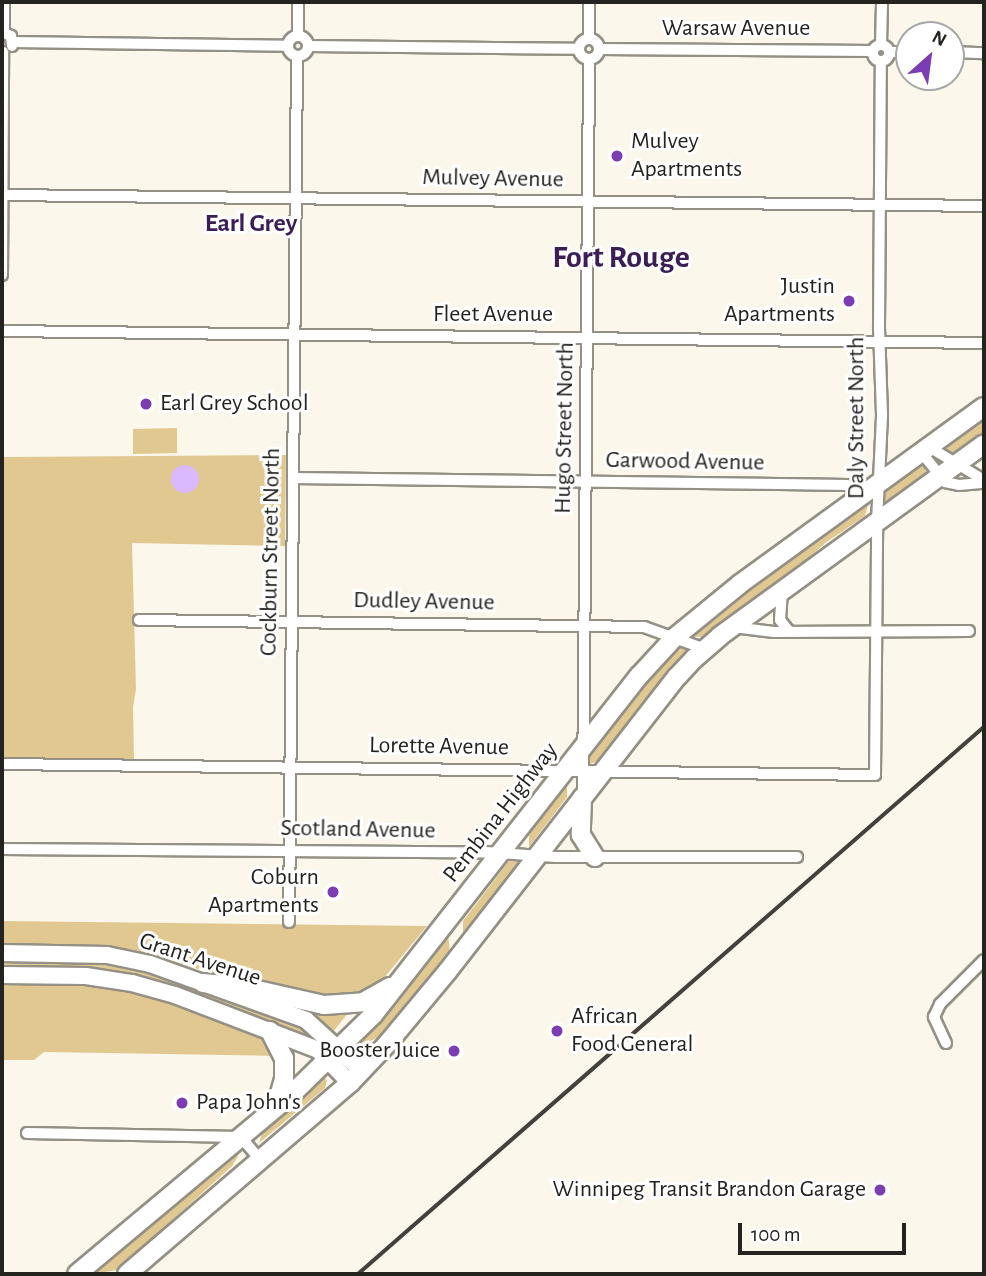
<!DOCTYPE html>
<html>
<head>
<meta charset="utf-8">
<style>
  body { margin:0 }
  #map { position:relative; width:986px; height:1276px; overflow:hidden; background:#fbf7eb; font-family:"Alegreya Sans",sans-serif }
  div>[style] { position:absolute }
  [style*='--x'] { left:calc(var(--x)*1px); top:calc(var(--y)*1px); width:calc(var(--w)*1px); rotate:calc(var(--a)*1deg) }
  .green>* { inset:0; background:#e0c890 }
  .water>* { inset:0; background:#dab9ff }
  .round { border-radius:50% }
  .roads { filter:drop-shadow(2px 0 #949085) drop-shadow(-2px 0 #949085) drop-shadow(0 2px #949085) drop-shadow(0 -2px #949085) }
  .minor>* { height:10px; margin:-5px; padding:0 5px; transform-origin:5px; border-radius:5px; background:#fff }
  .minor>.ring { margin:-5px; padding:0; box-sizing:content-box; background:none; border:10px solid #fff; border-radius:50% }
  .secondary>* { height:16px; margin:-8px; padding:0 8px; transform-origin:8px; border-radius:8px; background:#fff }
  .primary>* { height:18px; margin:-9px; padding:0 9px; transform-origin:9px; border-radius:9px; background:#fff }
  .rail>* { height:3.5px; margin:-1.75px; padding:0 1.75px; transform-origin:1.75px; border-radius:1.75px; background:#42413b }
  .dots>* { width:19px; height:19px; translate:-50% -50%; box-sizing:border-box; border:4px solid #fff; border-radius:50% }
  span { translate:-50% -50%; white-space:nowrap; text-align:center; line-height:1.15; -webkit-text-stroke:6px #fff; paint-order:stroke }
  .street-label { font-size:24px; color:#24231f }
  .poi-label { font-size:24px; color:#24231f }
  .left { translate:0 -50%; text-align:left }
  .right { translate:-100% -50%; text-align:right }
  .neighbourhood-label { font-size:26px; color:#3c1e56; font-weight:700 }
  .district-label { font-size:32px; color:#3c1e56; font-weight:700 }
  .frame { position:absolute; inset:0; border:4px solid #24231f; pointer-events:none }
  .north { position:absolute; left:895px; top:21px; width:70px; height:70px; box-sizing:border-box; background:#fff; border:2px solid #a7a7a5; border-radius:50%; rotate:28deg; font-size:19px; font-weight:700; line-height:28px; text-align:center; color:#24231f }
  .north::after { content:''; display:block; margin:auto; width:24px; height:32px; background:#7d3db2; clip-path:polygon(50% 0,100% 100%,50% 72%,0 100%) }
  .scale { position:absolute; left:738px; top:1223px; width:168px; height:32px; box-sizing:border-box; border:4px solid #24231f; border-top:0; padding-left:9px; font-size:21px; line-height:24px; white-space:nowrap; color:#24231f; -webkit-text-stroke:5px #fff; paint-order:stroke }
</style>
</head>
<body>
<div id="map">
  <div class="green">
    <i style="clip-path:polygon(984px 421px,984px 435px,957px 455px,945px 449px)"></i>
    <i style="clip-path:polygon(177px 428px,177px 453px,133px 454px,133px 429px)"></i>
    <i style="clip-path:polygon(286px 455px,285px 546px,132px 543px,136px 689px,133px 707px,134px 759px,4px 758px,4px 457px)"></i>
    <i style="clip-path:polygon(923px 461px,927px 476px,884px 508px,886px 487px)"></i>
    <i style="clip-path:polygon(870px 497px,865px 516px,825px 543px,788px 577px,705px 637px,684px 636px)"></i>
    <i style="clip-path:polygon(674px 645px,691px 651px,607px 757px,590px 764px,590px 750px)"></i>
    <i style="clip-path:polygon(567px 780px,567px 797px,529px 847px,529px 828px)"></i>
    <i style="clip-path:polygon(509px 861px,523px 862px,463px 940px,463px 921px)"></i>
    <i style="clip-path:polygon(2px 921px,427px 926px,379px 984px,349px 998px,334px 999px,254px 985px,132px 950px,2px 946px)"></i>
    <i style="clip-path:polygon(448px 931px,450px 955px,388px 1033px,353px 1049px)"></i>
    <i style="clip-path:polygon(2px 961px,88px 962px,134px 968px,168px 977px,303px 1027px,318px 1040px,167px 985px,2px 968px)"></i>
    <i style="clip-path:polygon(2px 982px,104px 985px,149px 994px,262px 1036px,278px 1056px,44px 1052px,34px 1060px,2px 1060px)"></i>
    <i style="clip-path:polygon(293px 1004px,330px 1013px,349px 1012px,332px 1033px,321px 1019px,293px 1007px)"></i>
    <i style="clip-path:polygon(324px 1076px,327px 1081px,325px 1088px,259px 1143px,264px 1128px)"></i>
    <i style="clip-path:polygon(236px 1153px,238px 1156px,232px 1166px,117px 1270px,92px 1274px)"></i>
  </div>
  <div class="water">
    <i class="round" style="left:171px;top:465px;width:28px;height:28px"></i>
  </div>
  <div class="roads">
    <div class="minor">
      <i style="--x:2;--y:32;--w:10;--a:24"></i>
      <i style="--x:11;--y:36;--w:10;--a:84"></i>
      <i style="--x:4;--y:32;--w:30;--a:-90"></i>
      <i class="ring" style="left:288px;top:36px;width:10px;height:10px"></i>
      <i style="--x:298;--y:36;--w:34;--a:-90"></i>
      <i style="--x:589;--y:39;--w:37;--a:-90"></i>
      <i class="ring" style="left:579px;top:39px;width:10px;height:10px"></i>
      <i style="--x:13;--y:42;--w:274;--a:0.8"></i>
      <i style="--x:881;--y:44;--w:42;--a:-88.6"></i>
      <i class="ring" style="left:873px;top:45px;width:6px;height:6px"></i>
      <i style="--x:308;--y:46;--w:271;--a:0.6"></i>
      <i style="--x:599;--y:49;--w:274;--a:0.4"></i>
      <i style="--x:890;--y:52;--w:19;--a:0"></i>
      <i style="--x:951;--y:52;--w:33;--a:2"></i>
      <i style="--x:2;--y:195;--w:982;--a:0.64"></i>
      <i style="--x:2;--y:275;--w:223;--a:-89.7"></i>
      <i style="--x:2;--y:331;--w:982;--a:0.7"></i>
      <i style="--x:929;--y:447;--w:64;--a:31"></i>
      <i style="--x:921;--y:452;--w:38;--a:51"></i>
      <i style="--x:945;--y:482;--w:14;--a:12"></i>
      <i style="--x:959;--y:485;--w:25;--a:-5"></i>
      <i style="--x:293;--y:478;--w:554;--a:0.72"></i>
      <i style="--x:847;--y:485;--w:19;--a:32"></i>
      <i style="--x:782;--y:591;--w:29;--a:94"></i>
      <i style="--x:780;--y:620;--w:14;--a:51"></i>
      <i style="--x:139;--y:620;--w:505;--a:0.79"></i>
      <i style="--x:644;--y:627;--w:65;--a:19.8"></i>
      <i style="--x:733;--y:627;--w:41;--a:7"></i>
      <i style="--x:774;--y:632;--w:195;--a:-0.3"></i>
      <i style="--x:2;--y:764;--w:873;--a:0.72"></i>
      <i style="--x:875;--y:775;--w:253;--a:-89.5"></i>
      <i style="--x:877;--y:522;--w:108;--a:-87.3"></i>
      <i style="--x:882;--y:414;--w:88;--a:-92"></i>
      <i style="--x:879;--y:326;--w:265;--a:-89.6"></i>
      <i style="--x:583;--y:797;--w:738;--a:-89.53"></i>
      <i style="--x:2;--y:849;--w:484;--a:0.4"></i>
      <i style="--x:486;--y:852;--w:70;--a:4.1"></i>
      <i style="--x:556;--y:857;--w:241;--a:0"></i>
      <i style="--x:289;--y:922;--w:866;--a:-89.47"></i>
      <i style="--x:946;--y:1043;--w:29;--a:-115"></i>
      <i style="--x:934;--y:1017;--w:14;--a:-65"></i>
      <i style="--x:940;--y:1004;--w:62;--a:-45"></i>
      <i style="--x:27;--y:1133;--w:214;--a:1.1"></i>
      <i style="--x:241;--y:1137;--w:31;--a:50"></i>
    </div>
    <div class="secondary">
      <i style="--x:2;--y:953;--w:105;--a:1.1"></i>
      <i style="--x:107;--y:955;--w:44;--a:11.8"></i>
      <i style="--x:150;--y:964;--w:166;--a:19.7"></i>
      <i style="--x:306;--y:1020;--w:76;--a:42.3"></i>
      <i style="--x:2;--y:975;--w:84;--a:0.7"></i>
      <i style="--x:86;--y:976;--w:47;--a:8.7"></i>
      <i style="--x:132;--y:983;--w:45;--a:15.6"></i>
      <i style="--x:175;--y:995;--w:153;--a:21"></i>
      <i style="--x:318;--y:1050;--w:46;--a:45.9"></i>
    </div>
    <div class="primary">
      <i style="--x:582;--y:798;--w:37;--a:92"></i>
      <i style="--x:581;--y:835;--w:26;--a:58"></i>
      <i style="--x:203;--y:983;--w:41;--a:5.6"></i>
      <i style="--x:244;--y:987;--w:82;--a:12.7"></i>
      <i style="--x:324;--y:1005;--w:39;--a:-4"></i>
      <i style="--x:363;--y:1002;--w:31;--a:-29"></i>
      <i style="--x:270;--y:1031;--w:30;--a:63"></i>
      <i style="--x:284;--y:1058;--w:21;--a:90"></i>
      <i style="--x:284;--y:1079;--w:29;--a:106"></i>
      <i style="--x:77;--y:1274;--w:280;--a:-39.9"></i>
      <i style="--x:292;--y:1094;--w:113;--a:-44.3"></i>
      <i style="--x:373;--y:1015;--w:431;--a:-51.9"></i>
      <i style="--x:639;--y:676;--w:52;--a:-47.4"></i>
      <i style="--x:674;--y:638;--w:85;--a:-39.3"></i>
      <i style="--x:740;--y:584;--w:301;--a:-36"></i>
      <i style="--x:127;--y:1274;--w:294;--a:-40.6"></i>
      <i style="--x:350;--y:1083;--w:54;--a:-46.5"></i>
      <i style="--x:387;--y:1044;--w:94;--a:-50.2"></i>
      <i style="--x:447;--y:972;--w:374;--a:-52.1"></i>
      <i style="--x:677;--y:677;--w:26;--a:-47"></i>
      <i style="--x:695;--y:658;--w:33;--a:-41"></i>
      <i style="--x:720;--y:636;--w:326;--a:-36"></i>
    </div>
  </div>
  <div class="rail">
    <i style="--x:358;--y:1274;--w:831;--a:-41.15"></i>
  </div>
  <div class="dots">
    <i style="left:617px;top:156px;background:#7d3db2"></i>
    <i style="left:849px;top:301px;background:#7d3db2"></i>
    <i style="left:146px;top:404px;background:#7d3db2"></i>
    <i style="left:333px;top:892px;background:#7d3db2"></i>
    <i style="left:557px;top:1031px;background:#7d3db2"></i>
    <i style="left:454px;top:1051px;background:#7d3db2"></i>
    <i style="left:182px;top:1103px;background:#7d3db2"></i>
    <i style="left:880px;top:1190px;background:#7d3db2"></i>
  </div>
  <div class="street-label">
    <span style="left:736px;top:29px">Warsaw Avenue</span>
    <span style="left:493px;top:179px;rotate:1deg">Mulvey Avenue</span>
    <span style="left:493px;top:315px">Fleet Avenue</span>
    <span style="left:857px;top:418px;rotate:-90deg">Daly Street North</span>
    <span style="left:565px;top:428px;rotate:-89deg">Hugo Street North</span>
    <span style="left:685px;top:462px;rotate:1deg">Garwood Avenue</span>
    <span style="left:271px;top:552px;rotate:-89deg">Cockburn Street North</span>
    <span style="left:424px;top:602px;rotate:1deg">Dudley Avenue</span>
    <span style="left:439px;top:747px;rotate:1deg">Lorette Avenue</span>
    <span style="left:501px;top:813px;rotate:-52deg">Pembina Highway</span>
    <span style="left:358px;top:830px;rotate:1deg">Scotland Avenue</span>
    <span style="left:200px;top:960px;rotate:18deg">Grant Avenue</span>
  </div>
  <div class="poi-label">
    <span class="left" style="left:631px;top:156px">Mulvey<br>Apartments</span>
    <span class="right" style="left:835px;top:301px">Justin<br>Apartments</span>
    <span class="left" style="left:160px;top:404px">Earl Grey School</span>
    <span class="right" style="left:319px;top:892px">Coburn<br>Apartments</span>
    <span class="left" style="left:571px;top:1031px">African<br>Food General</span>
    <span class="right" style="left:440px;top:1051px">Booster Juice</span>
    <span class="left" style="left:196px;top:1103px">Papa John's</span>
    <span class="right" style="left:866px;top:1190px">Winnipeg Transit Brandon Garage</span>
  </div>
  <div class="neighbourhood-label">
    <span style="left:251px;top:224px">Earl Grey</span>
  </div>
  <div class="district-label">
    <span style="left:621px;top:257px">Fort Rouge</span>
  </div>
  <div class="frame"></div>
  <div class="north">N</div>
  <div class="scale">100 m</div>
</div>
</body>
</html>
